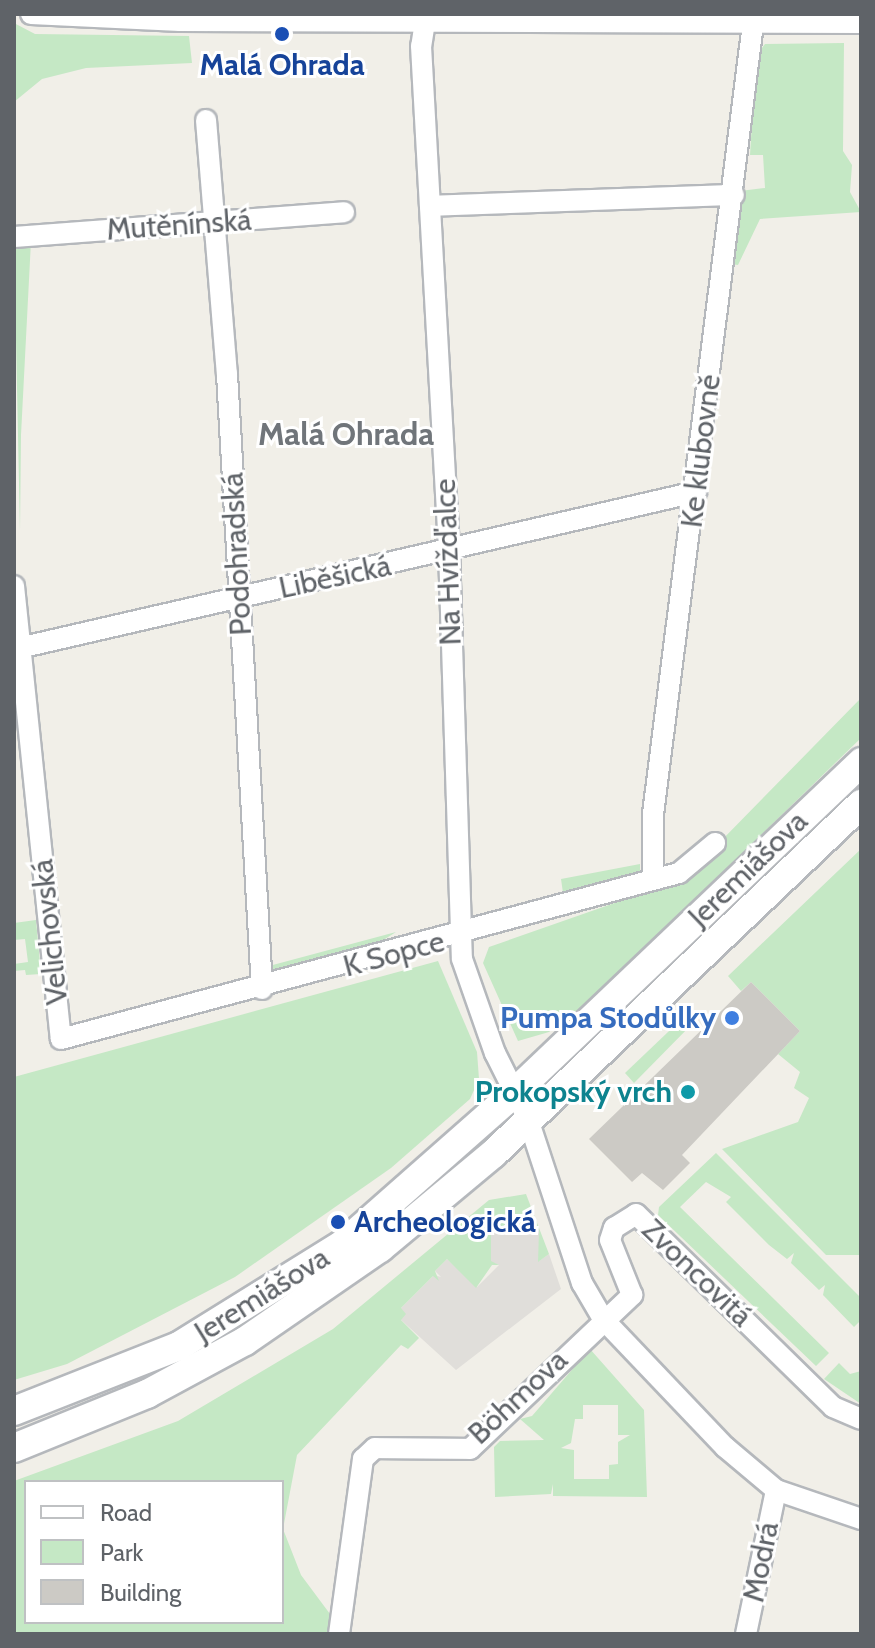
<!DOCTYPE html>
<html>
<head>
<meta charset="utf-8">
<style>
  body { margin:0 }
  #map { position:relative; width:875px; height:1648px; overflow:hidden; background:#f1efe8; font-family:Cabin,sans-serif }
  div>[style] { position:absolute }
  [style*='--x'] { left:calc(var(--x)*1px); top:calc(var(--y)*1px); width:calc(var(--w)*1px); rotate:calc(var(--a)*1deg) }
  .industrial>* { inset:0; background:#e0deda }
  .green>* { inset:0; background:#c5e8c5 }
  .building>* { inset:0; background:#cccac5 }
  .roads { filter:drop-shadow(2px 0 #b5b8bc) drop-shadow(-2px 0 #b5b8bc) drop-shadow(0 2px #b5b8bc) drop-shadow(0 -2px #b5b8bc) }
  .minor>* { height:20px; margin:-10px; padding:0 10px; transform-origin:10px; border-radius:10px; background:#fff }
  .secondary>* { height:28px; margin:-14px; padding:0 14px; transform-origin:14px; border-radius:14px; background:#fff }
  .dots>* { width:22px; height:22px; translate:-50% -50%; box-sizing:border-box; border:4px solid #fff; border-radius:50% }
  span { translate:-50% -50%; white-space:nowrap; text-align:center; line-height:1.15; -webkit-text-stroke:6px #fff; paint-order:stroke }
  .transit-label { font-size:30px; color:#164399; font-weight:700 }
  .left { translate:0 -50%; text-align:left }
  .street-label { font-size:30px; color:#5f6368 }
  .shop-label { font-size:30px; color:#366cbe; font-weight:700 }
  .right { translate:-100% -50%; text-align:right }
  .culture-label { font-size:30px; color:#0d838f; font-weight:700 }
  .neighbourhood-label { font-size:32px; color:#70757a; font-weight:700 }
  .frame { position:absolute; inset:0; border:16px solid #5f6368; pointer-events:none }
  .legend { position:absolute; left:24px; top:1480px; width:260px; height:144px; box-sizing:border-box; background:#fff; border:2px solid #bfc1c3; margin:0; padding:10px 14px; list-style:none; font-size:24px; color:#5f6368 }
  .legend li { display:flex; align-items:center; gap:16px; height:40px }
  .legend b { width:40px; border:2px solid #bfc1c3 }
</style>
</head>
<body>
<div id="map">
  <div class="industrial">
    <i style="clip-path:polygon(491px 1230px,540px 1230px,539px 1261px,549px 1254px,561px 1289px,456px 1370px,400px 1319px,400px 1309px,434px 1275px,441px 1277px,435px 1271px,447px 1259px,477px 1287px,499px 1265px,491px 1262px)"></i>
  </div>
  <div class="green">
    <i style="clip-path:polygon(14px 23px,35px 34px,189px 36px,192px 63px,86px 68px,42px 79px,14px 102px)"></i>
    <i style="clip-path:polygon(844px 43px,843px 151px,852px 165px,850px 192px,861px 212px,760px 219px,738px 265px,731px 264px,740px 191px,765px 188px,763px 155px,750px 155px,756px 56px,765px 44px)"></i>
    <i style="clip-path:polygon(31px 241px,21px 435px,20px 532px,14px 243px)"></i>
    <i style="clip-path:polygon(861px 698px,861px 738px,593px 998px,549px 1032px,518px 1041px,483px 963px,489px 947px,689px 877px,721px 851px,718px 844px)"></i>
    <i style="clip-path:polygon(861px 849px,861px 1255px,826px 1255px,722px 1149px,798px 1122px,809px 1098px,794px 1088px,800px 1072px,778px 1054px,800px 1031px,751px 982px,741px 991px,728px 976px)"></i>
    <i style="clip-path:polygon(640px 864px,640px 878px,485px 916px,563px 893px,561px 879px)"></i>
    <i style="clip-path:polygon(36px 920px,41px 974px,26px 975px,25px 970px,14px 971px,14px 964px,28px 962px,25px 939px,14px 940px,14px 923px)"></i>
    <i style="clip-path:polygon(396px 932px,374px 946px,278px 972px,269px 966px)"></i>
    <i style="clip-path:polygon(438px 961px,477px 1052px,479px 1079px,470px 1099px,391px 1168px,235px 1277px,67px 1364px,14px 1380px,14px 1077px)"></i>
    <i style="clip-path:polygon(689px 1012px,697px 1019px,634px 1083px,625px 1073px)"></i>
    <i style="clip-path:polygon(716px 1153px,861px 1298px,861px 1320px,854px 1327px,823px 1295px,825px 1285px,819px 1290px,791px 1263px,794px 1253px,787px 1259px,769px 1245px,726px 1202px,731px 1197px,706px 1182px,680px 1207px,829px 1353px,816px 1366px,658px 1215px,659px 1207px)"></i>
    <i style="clip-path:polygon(evenodd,526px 1194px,549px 1254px,538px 1262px,539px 1230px,491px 1230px,491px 1261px,499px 1265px,492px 1265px,476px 1288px,447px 1259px,435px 1271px,439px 1281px,433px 1276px,401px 1308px,406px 1314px,401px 1320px,419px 1338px,408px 1349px,401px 1345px,297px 1455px,283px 1529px,301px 1575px,330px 1614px,329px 1634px,14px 1634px,14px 1481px,178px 1421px,333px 1329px,489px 1200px,526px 1194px,26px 1482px,282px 1482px,282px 1622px,26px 1622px,26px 1482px)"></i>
    <i style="clip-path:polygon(evenodd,590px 1349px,644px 1410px,647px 1497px,553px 1496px,553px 1484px,551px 1494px,495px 1497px,494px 1447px,500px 1441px,544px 1440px,520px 1419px,532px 1416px,590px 1349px,583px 1405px,618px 1405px,618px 1435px,630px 1435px,618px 1442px,618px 1464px,609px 1465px,609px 1479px,574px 1479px,574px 1450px,561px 1448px,571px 1443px,575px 1419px,583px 1419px,583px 1405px)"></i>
    <i style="clip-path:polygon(839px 1363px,850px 1374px,861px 1371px,861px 1404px,824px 1379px)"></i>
  </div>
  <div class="building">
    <i style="clip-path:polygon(751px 982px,800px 1031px,682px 1155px,690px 1163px,663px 1190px,642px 1173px,632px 1182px,589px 1139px)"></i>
  </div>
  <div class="roads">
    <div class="minor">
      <i style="--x:31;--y:14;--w:149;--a:2.7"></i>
      <i style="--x:180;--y:21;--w:681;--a:0.17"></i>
      <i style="--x:425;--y:22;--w:24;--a:99"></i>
      <i style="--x:421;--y:46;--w:504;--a:86.81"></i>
      <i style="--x:449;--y:549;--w:410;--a:88.2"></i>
      <i style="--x:462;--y:959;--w:100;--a:70.7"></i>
      <i style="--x:495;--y:1053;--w:74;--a:63.4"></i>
      <i style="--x:528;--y:1119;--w:173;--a:71.8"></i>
      <i style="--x:582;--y:1283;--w:42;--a:59.7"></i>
      <i style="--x:603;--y:1319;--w:177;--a:46.4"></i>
      <i style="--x:725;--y:1447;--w:67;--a:40.1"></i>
      <i style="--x:776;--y:1490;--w:90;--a:18.8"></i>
      <i style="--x:206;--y:120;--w:255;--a:85.3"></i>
      <i style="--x:227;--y:374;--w:616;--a:86.74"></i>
      <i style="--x:430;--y:206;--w:304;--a:-2.1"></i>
      <i style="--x:14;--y:237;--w:331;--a:-4.3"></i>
      <i style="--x:14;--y:586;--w:455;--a:84.1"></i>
      <i style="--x:61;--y:1039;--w:640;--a:-15.04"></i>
      <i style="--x:679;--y:873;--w:47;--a:-39.8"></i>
      <i style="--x:19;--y:648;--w:695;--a:-12.98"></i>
      <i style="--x:653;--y:879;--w:65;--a:-90"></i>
      <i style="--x:653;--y:814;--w:797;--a:-82.79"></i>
      <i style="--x:339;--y:1634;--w:177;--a:-82.2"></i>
      <i style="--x:363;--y:1459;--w:16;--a:-43"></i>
      <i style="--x:375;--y:1448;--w:95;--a:0.6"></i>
      <i style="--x:470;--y:1449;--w:224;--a:-43.5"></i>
      <i style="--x:632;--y:1295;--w:59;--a:-111.8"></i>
      <i style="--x:610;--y:1240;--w:13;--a:-72"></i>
      <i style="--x:614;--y:1228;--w:26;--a:-32"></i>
      <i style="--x:636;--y:1214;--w:276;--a:44.4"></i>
      <i style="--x:833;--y:1407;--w:30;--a:23"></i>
      <i style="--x:746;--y:1634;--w:147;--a:-78.2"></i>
    </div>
    <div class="secondary">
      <i style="--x:14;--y:1411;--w:177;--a:-21.5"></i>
      <i style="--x:179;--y:1346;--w:193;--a:-31.9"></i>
      <i style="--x:343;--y:1244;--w:228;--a:-41.4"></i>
      <i style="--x:514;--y:1093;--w:480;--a:-43.6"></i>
      <i style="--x:14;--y:1448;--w:144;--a:-22.1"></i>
      <i style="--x:147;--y:1394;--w:111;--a:-28.4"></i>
      <i style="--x:245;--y:1341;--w:164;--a:-34.6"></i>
      <i style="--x:380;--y:1248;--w:147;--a:-39.8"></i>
      <i style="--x:493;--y:1154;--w:508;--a:-43.56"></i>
    </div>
  </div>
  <div class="dots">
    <i style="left:282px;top:34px;background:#1a4fb4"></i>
    <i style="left:732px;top:1018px;background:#3f7fe0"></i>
    <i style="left:688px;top:1092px;background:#0f9aa8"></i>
    <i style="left:338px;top:1222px;background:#1a4fb4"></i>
  </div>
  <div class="transit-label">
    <span style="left:282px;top:65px">Malá Ohrada</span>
    <span class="left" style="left:354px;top:1222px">Archeologická</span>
  </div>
  <div class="street-label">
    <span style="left:179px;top:225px;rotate:-4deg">Mutěnínská</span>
    <span style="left:701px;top:451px;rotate:-83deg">Ke klubovně</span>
    <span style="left:237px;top:554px;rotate:-93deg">Podohradská</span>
    <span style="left:448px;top:562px;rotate:-92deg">Na Hvížďalce</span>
    <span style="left:335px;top:577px;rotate:-12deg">Liběšická</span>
    <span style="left:748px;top:869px;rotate:-44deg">Jeremiášova</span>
    <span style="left:50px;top:932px;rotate:-96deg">Velichovská</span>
    <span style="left:394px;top:954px;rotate:-15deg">K Sopce</span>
    <span style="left:697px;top:1273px;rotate:44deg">Zvoncovitá</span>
    <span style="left:262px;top:1295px;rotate:-32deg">Jeremiášova</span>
    <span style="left:518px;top:1397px;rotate:-43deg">Böhmova</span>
    <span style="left:761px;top:1562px;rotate:-79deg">Modrá</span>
  </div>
  <div class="shop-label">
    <span class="right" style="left:716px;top:1018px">Pumpa Stodůlky</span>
  </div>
  <div class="culture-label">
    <span class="right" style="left:672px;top:1092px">Prokopský vrch</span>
  </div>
  <div class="neighbourhood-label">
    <span style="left:346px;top:434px">Malá Ohrada</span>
  </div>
  <div class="frame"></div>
  <ul class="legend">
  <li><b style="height:10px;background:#fff"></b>Road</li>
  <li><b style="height:22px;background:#c5e8c5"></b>Park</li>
  <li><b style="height:22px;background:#cccac5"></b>Building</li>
  </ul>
</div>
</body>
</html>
